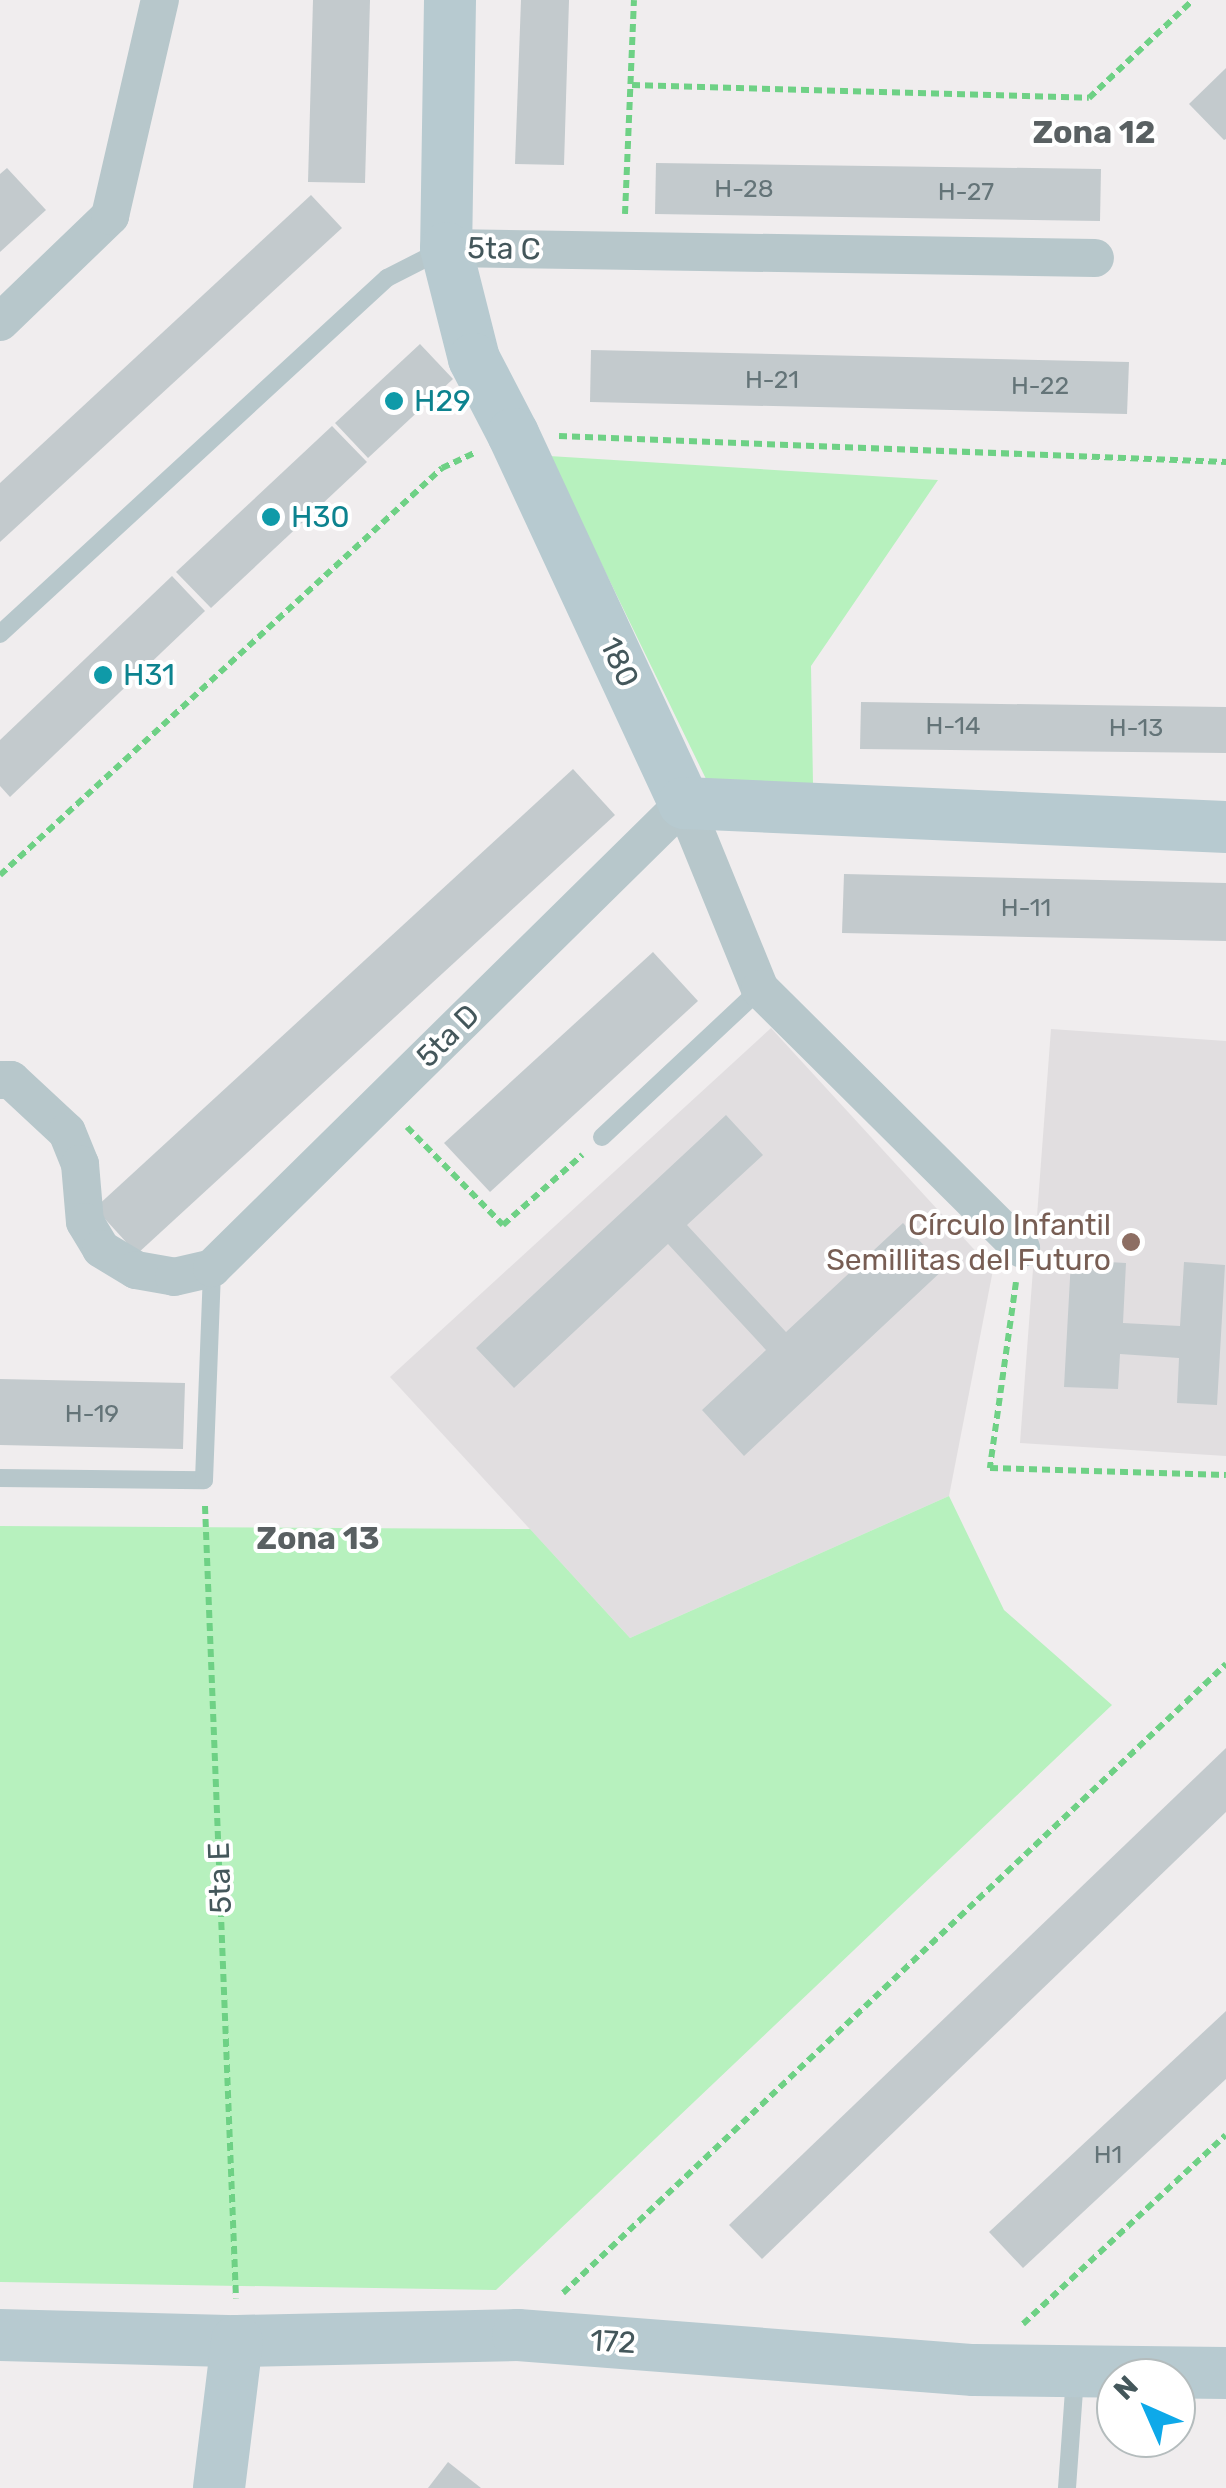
<!DOCTYPE html>
<html>
<head>
<meta charset="utf-8">
<style>
  body { margin:0 }
  #map { position:relative; width:1226px; height:2488px; overflow:hidden; background:#f0edee; font-family:Rubik,sans-serif }
  div>[style] { position:absolute }
  [style*='--x'] { left:calc(var(--x)*1px); top:calc(var(--y)*1px); width:calc(var(--w)*1px); rotate:calc(var(--a)*1deg) }
  .education>* { inset:0; background:#e1dee0 }
  .green>* { inset:0; background:#b7f1be }
  .building>* { inset:0; background:#c3cacd }
  .path>* { height:6px; margin-top:-3px; transform-origin:0; background:repeating-linear-gradient(90deg,#6ed185 0 8px,transparent 0 13px) }
  .lane>* { height:18px; margin:-9px; padding:0 9px; transform-origin:9px; border-radius:9px; background:#b7c7cb }
  .street>* { height:38px; margin:-19px; padding:0 19px; transform-origin:19px; border-radius:19px; background:#b7c7cb }
  .secondary>* { height:52px; margin:-26px; padding:0 26px; transform-origin:26px; border-radius:26px; background:#b7cad0 }
  .dots>* { width:28px; height:28px; translate:-50% -50%; box-sizing:border-box; border:5px solid #fff; border-radius:50% }
  span { translate:-50% -50%; white-space:nowrap; text-align:center; line-height:1.15; -webkit-text-stroke:8px #fff; paint-order:stroke }
  .number-label { font-size:25px; color:#647478 }
  .number-label span { -webkit-text-stroke-width:0 }
  .street-label { font-size:30px; color:#44575b }
  .culture-label { font-size:30px; color:#0d838f }
  .left { translate:0 -50%; text-align:left }
  .education-label { font-size:30px; color:#785e54 }
  .right { translate:-100% -50%; text-align:right }
  .neighbourhood-label { font-size:32px; color:#596062; font-weight:700 }
  .north { position:absolute; left:1096px; top:2358px; width:100px; height:100px; box-sizing:border-box; background:#fff; border:2px solid #b4bcbd; border-radius:50%; rotate:315deg; font-size:28px; font-weight:700; line-height:40px; text-align:center; color:#44575b }
  .north::after { content:''; display:block; margin:auto; width:35px; height:45px; background:#0ea9e9; clip-path:polygon(50% 0,100% 100%,50% 72%,0 100%) }
</style>
</head>
<body>
<div id="map">
  <div class="education">
    <i style="clip-path:polygon(771px 1028px,993px 1270px,949px 1496px,630px 1638px,390px 1377px)"></i>
    <i style="clip-path:polygon(1051px 1029px,1226px 1041px,1226px 1456px,1020px 1443px)"></i>
  </div>
  <div class="green">
    <i style="clip-path:polygon(549px 456px,938px 480px,811px 666px,813px 784px,707px 781px)"></i>
    <i style="clip-path:polygon(949px 1496px,1004px 1610px,1112px 1705px,496px 2290px,0 2282px,0 1526px,530px 1529px,630px 1638px)"></i>
  </div>
  <div class="building">
    <i style="clip-path:polygon(313px 0,370px 0,365px 183px,308px 182px)"></i>
    <i style="clip-path:polygon(521px 0,569px 0,564px 165px,515px 164px)"></i>
    <i style="clip-path:polygon(1226px 68px,1226px 139px,1224px 140px,1189px 104px)"></i>
    <i style="clip-path:polygon(656px 163px,1101px 169px,1100px 221px,655px 214px)"></i>
    <i style="clip-path:polygon(7px 168px,46px 210px,0 252px,0 174px)"></i>
    <i style="clip-path:polygon(311px 195px,342px 228px,0 542px,0 483px)"></i>
    <i style="clip-path:polygon(420px 344px,453px 379px,368px 458px,335px 423px)"></i>
    <i style="clip-path:polygon(591px 350px,1129px 362px,1127px 414px,590px 402px)"></i>
    <i style="clip-path:polygon(332px 426px,367px 462px,211px 608px,176px 572px)"></i>
    <i style="clip-path:polygon(172px 576px,205px 611px,10px 797px,0 786px,0 740px)"></i>
    <i style="clip-path:polygon(861px 702px,1226px 707px,1226px 753px,860px 749px)"></i>
    <i style="clip-path:polygon(573px 769px,615px 815px,137px 1254px,95px 1208px)"></i>
    <i style="clip-path:polygon(844px 874px,1226px 883px,1226px 941px,842px 933px)"></i>
    <i style="clip-path:polygon(653px 952px,698px 1001px,490px 1192px,444px 1143px)"></i>
    <i style="clip-path:polygon(726px 1115px,763px 1155px,687px 1225px,786px 1332px,903px 1223px,945px 1268px,744px 1456px,702px 1410px,766px 1350px,668px 1244px,514px 1388px,476px 1348px)"></i>
    <i style="clip-path:polygon(1071px 1260px,1126px 1263px,1123px 1323px,1180px 1326px,1184px 1262px,1225px 1265px,1217px 1405px,1177px 1403px,1179px 1358px,1120px 1354px,1118px 1389px,1064px 1387px)"></i>
    <i style="clip-path:polygon(0 1379px,185px 1383px,183px 1449px,0 1445px)"></i>
    <i style="clip-path:polygon(1226px 1748px,1226px 1812px,762px 2259px,729px 2225px)"></i>
    <i style="clip-path:polygon(1226px 2011px,1226px 2079px,1023px 2268px,989px 2232px)"></i>
    <i style="clip-path:polygon(448px 2462px,481px 2488px,428px 2488px)"></i>
  </div>
  <div class="path">
    <i style="--x:632;--y:85;--w:457;--a:1.6"></i>
    <i style="--x:1089;--y:98;--w:143;--a:-43.3"></i>
    <i style="--x:625;--y:214;--w:214;--a:-87.6"></i>
    <i style="--x:559;--y:436;--w:668;--a:2.23"></i>
    <i style="--x:0;--y:875;--w:601;--a:-42.64"></i>
    <i style="--x:442;--y:468;--w:38;--a:-25"></i>
    <i style="--x:407;--y:1127;--w:137;--a:45.6"></i>
    <i style="--x:503;--y:1225;--w:106;--a:-41.5"></i>
    <i style="--x:1016;--y:1282;--w:188;--a:98"></i>
    <i style="--x:990;--y:1468;--w:236;--a:1.7"></i>
    <i style="--x:205;--y:1506;--w:793;--a:87.76"></i>
    <i style="--x:563;--y:2293;--w:914;--a:-43.49"></i>
    <i style="--x:1023;--y:2324;--w:277;--a:-43"></i>
  </div>
  <div class="lane">
    <i style="--x:0;--y:634;--w:526;--a:-42.61"></i>
    <i style="--x:387;--y:278;--w:64;--a:-27"></i>
    <i style="--x:602;--y:1137;--w:216;--a:-43.1"></i>
    <i style="--x:0;--y:1478;--w:204;--a:0.6"></i>
    <i style="--x:204;--y:1480;--w:212;--a:-87.8"></i>
    <i style="--x:1067;--y:2488;--w:111;--a:-85.9"></i>
  </div>
  <div class="street">
    <i style="--x:446;--y:248;--w:649;--a:0.88"></i>
    <i style="--x:0;--y:322;--w:153;--a:-43.9"></i>
    <i style="--x:110;--y:216;--w:222;--a:-77"></i>
    <i style="--x:0;--y:1080;--w:11;--a:0"></i>
    <i style="--x:11;--y:1080;--w:76;--a:42.9"></i>
    <i style="--x:67;--y:1132;--w:35;--a:68"></i>
    <i style="--x:80;--y:1164;--w:58;--a:85.1"></i>
    <i style="--x:85;--y:1222;--w:31;--a:59"></i>
    <i style="--x:101;--y:1249;--w:41;--a:31"></i>
    <i style="--x:136;--y:1270;--w:39;--a:10"></i>
    <i style="--x:174;--y:1277;--w:39;--a:-13"></i>
    <i style="--x:212;--y:1268;--w:663;--a:-44.57"></i>
    <i style="--x:684;--y:803;--w:201;--a:67.8"></i>
    <i style="--x:760;--y:989;--w:368;--a:44.8"></i>
  </div>
  <div class="secondary">
    <i style="--x:450;--y:0;--w:248;--a:90.9"></i>
    <i style="--x:446;--y:248;--w:114;--a:75.8"></i>
    <i style="--x:474;--y:359;--w:85;--a:62.5"></i>
    <i style="--x:513;--y:434;--w:407;--a:65.1"></i>
    <i style="--x:684;--y:803;--w:543;--a:2.54"></i>
    <i style="--x:0;--y:2335;--w:237;--a:1.5"></i>
    <i style="--x:237;--y:2341;--w:281;--a:-1.2"></i>
    <i style="--x:518;--y:2335;--w:457;--a:4.4"></i>
    <i style="--x:974;--y:2370;--w:252;--a:0.7"></i>
    <i style="--x:219;--y:2488;--w:148;--a:-83"></i>
  </div>
  <div class="dots">
    <i style="left:394px;top:401px;background:#0f9aa8"></i>
    <i style="left:271px;top:517px;background:#0f9aa8"></i>
    <i style="left:103px;top:675px;background:#0f9aa8"></i>
    <i style="left:1131px;top:1242px;background:#8d6e63"></i>
  </div>
  <div class="number-label">
    <span style="left:744px;top:189px">H-28</span>
    <span style="left:966px;top:192px">H-27</span>
    <span style="left:772px;top:380px">H-21</span>
    <span style="left:1040px;top:386px">H-22</span>
    <span style="left:953px;top:726px">H-14</span>
    <span style="left:1136px;top:728px">H-13</span>
    <span style="left:1026px;top:908px">H-11</span>
    <span style="left:92px;top:1414px">H-19</span>
    <span style="left:1108px;top:2155px">H1</span>
  </div>
  <div class="street-label">
    <span style="left:504px;top:249px;rotate:1deg">5ta C</span>
    <span style="left:619px;top:662px;rotate:65deg">180</span>
    <span style="left:448px;top:1036px;rotate:-45deg">5ta D</span>
    <span style="left:220px;top:1878px;rotate:-92deg">5ta E</span>
    <span style="left:613px;top:2342px;rotate:4deg">172</span>
  </div>
  <div class="culture-label">
    <span class="left" style="left:414px;top:401px">H29</span>
    <span class="left" style="left:291px;top:517px">H30</span>
    <span class="left" style="left:123px;top:675px">H31</span>
  </div>
  <div class="education-label">
    <span class="right" style="left:1111px;top:1242px">Círculo Infantil<br>Semillitas del Futuro</span>
  </div>
  <div class="neighbourhood-label">
    <span style="left:1094px;top:132px">Zona 12</span>
    <span style="left:318px;top:1538px">Zona 13</span>
  </div>
  <div class="north">N</div>
</div>
</body>
</html>
